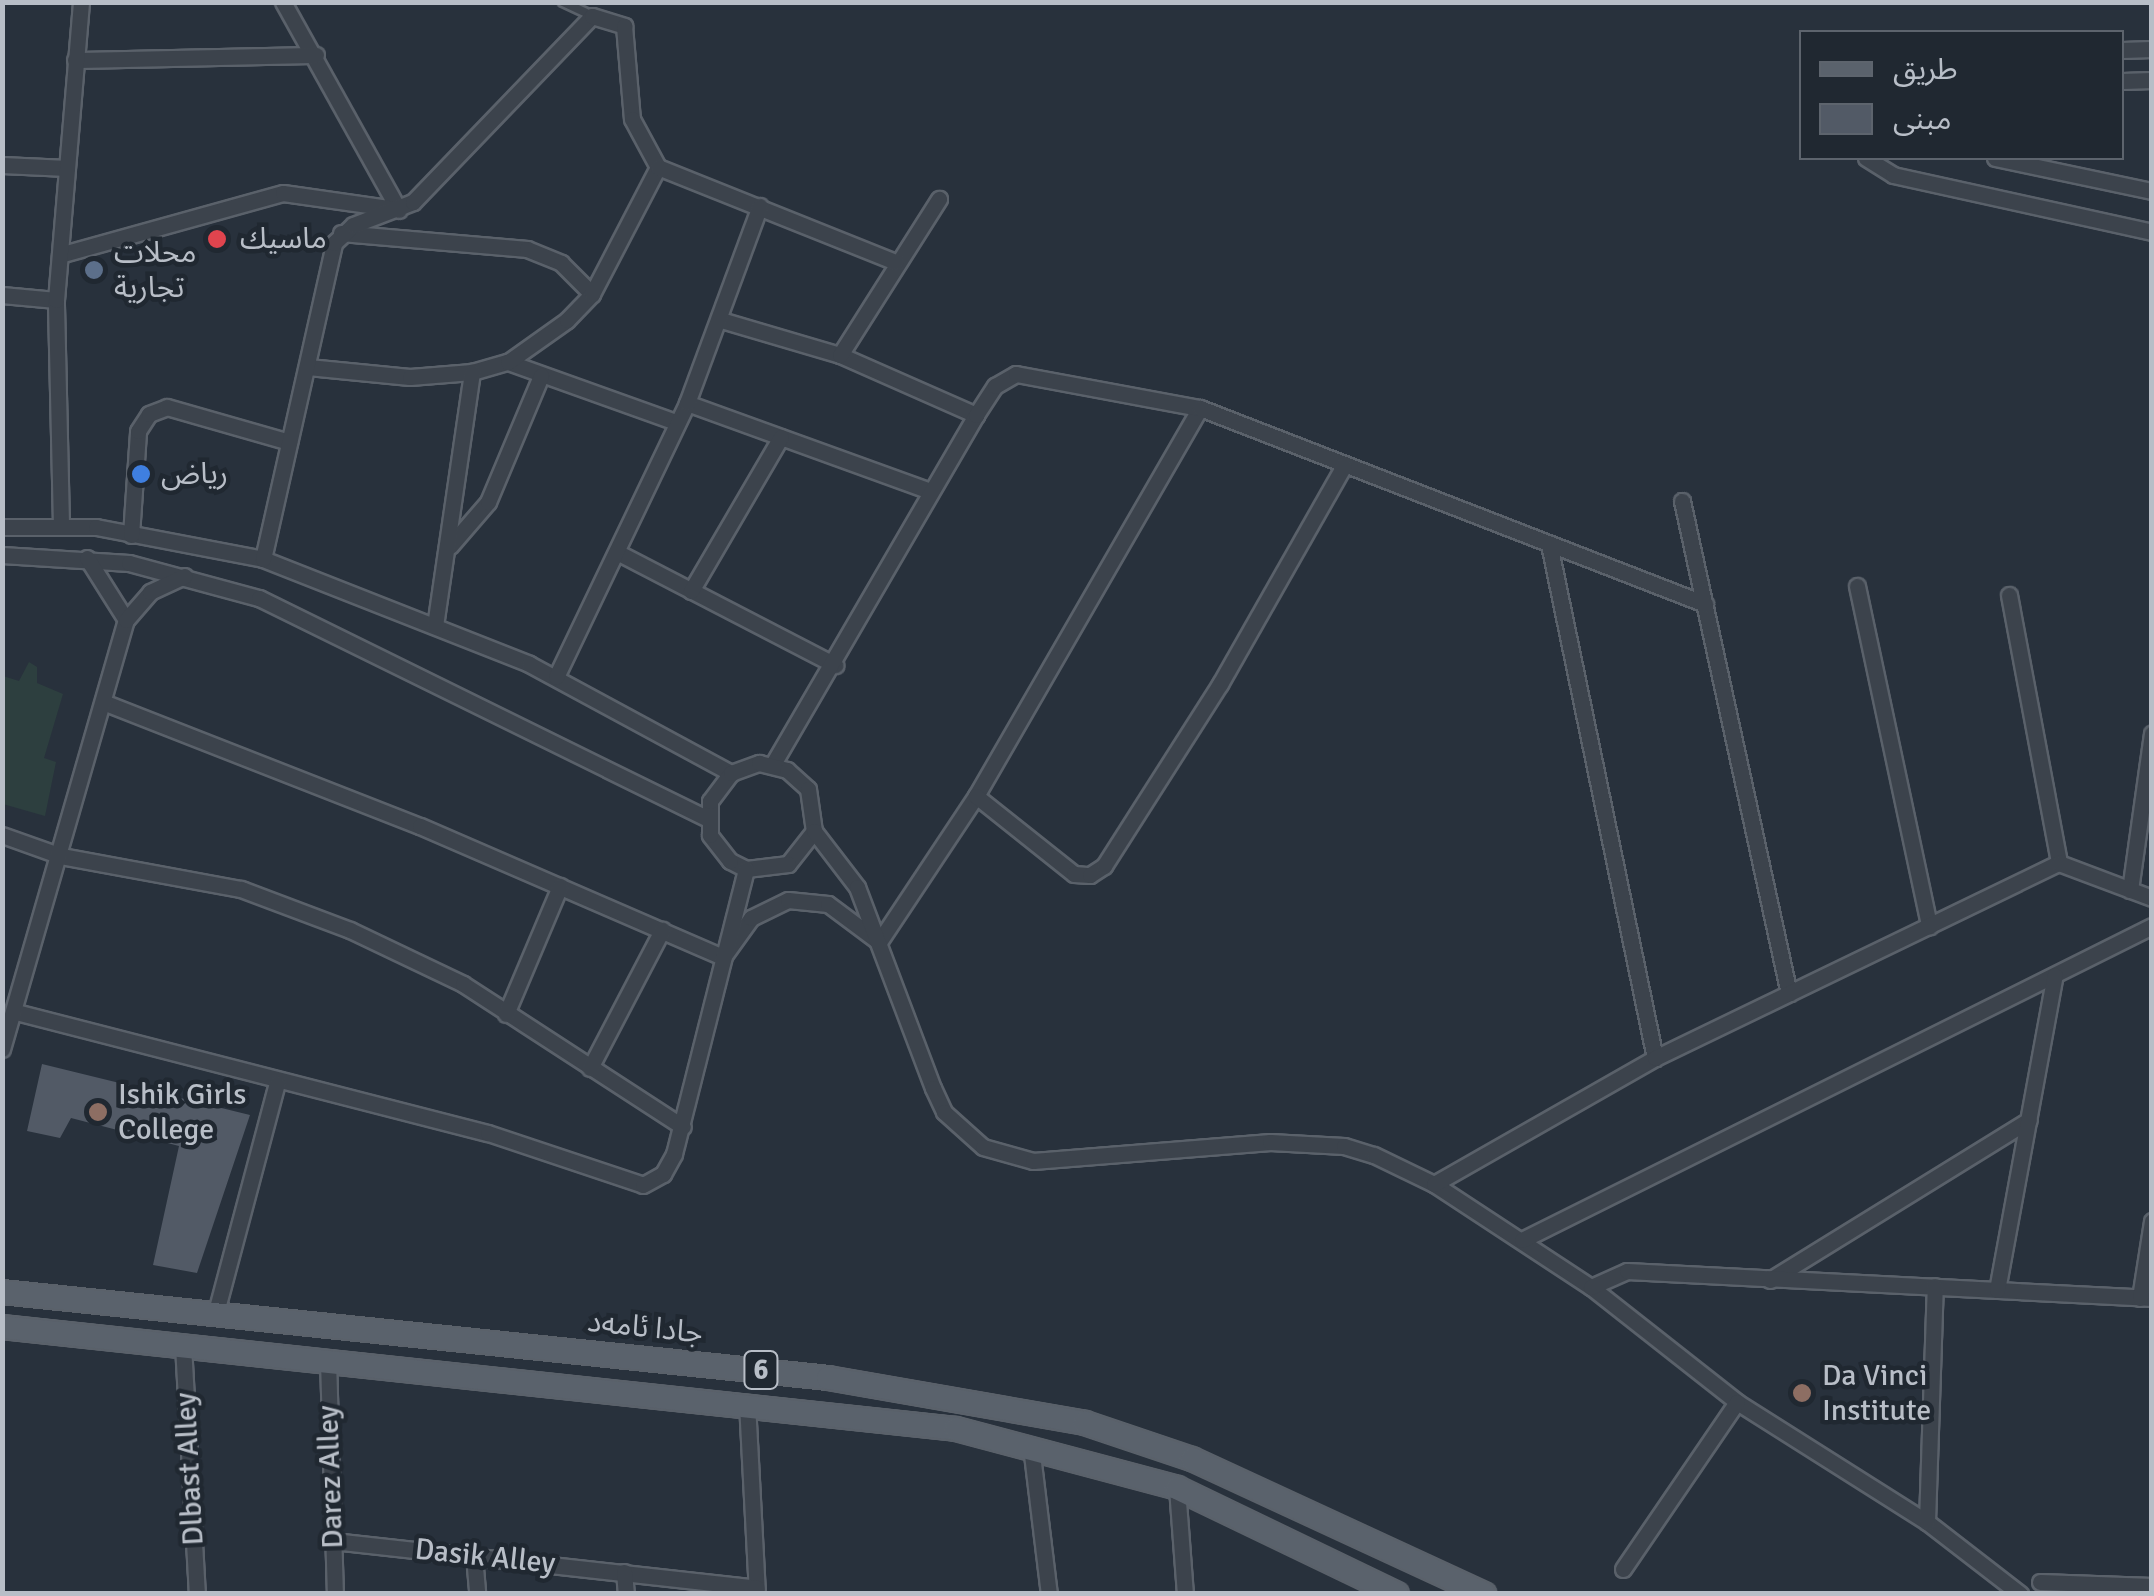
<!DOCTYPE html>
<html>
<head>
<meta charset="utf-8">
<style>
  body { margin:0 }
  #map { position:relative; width:2154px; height:1596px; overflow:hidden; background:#28313c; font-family:Signika,"Noto Sans Arabic",sans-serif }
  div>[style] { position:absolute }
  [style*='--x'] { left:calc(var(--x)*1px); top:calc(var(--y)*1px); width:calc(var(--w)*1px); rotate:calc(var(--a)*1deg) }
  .green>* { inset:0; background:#2d3f3f }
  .building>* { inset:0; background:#525a66 }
  .roads { filter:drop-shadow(2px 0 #5a616a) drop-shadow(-2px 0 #5a616a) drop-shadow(0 2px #5a616a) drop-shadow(0 -2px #5a616a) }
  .lane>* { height:8px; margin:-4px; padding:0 4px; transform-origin:4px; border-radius:4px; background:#3c434c }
  .street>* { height:15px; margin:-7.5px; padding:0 7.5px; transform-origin:7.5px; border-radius:7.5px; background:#3c434c }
  .primary>* { height:22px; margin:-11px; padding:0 11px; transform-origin:11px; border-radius:11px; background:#5a626c }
  .dots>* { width:28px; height:28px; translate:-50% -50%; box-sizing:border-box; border:5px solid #202831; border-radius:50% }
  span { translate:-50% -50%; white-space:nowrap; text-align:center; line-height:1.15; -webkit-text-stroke:9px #202831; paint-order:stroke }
  .shield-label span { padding:2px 8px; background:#202831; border:2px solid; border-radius:8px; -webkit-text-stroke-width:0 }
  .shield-label { font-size:28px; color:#b8bec7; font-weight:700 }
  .poi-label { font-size:30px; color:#b8bec7 }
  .left { translate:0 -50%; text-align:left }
  .street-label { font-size:30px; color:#b8bec7 }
  .frame { position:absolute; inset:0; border:5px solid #b8bec7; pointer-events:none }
  .legend { position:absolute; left:1799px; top:30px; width:325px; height:130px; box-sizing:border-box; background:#202831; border:2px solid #5d646d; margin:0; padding:12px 18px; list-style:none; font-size:30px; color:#b8bec7 }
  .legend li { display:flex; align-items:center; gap:20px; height:50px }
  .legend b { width:50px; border:2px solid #5d646d }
</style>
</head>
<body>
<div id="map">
  <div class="green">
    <i style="clip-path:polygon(29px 662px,37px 667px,37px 683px,63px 694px,44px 758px,56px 762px,45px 816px,3px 804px,3px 676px,19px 681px)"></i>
  </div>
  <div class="building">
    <i style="clip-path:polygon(42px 1064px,250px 1115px,197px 1273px,153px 1265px,179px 1146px,71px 1118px,60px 1138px,27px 1131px)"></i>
  </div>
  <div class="roads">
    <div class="lane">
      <i style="--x:563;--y:2;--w:31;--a:25"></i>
    </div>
    <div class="street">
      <i style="--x:283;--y:2;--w:238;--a:60.9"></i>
      <i style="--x:2122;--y:50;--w:30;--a:-2"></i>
      <i style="--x:75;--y:60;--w:241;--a:-1.2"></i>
      <i style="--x:2122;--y:81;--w:30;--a:-2"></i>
      <i style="--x:1866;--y:158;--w:32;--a:32"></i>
      <i style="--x:1893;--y:175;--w:265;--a:12.4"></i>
      <i style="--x:1995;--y:158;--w:160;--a:11.9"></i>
      <i style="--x:2;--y:165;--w:65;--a:2.6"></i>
      <i style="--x:341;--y:233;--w:187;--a:4.9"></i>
      <i style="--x:527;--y:249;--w:37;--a:22"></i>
      <i style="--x:561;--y:263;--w:44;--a:45"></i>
      <i style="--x:63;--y:254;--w:228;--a:-15.5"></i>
      <i style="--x:283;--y:193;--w:113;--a:8.1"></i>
      <i style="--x:2;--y:295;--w:54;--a:5.3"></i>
      <i style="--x:721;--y:320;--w:124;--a:16.4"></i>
      <i style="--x:840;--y:355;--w:149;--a:23.8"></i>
      <i style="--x:840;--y:355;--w:185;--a:-57.6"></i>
      <i style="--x:508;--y:362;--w:178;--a:19.7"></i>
      <i style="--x:308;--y:367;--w:102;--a:5.6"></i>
      <i style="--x:410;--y:377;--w:62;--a:-4.6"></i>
      <i style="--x:472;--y:372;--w:37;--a:-16"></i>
      <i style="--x:508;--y:362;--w:72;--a:-35.4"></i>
      <i style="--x:567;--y:320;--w:36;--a:-46"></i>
      <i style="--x:592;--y:294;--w:143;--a:-62.5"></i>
      <i style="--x:687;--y:403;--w:258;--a:19.9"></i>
      <i style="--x:1682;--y:501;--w:504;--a:77.75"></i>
      <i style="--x:61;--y:525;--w:225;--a:-91.3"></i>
      <i style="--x:56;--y:300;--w:299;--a:-85.2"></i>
      <i style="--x:2;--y:527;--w:94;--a:0"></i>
      <i style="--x:96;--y:527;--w:170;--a:10.8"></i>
      <i style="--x:263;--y:559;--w:286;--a:21.5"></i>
      <i style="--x:529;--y:664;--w:230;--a:28.4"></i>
      <i style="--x:131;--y:535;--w:104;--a:-86.1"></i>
      <i style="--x:138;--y:431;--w:20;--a:-57"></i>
      <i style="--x:149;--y:414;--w:19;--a:-21"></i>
      <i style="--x:167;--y:407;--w:127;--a:16"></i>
      <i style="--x:1549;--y:544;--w:525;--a:78.35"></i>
      <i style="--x:450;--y:546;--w:58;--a:-49.2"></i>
      <i style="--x:488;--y:502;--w:137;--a:-67.2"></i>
      <i style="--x:617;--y:552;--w:246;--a:27.4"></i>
      <i style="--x:2;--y:555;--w:127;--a:3.6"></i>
      <i style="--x:129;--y:563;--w:135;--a:15.1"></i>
      <i style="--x:259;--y:598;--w:499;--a:26.2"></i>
      <i style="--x:87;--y:558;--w:73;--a:57.8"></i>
      <i style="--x:263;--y:559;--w:324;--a:-77.3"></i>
      <i style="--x:334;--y:243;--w:26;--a:-43"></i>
      <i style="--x:353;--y:225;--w:64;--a:-21"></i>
      <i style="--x:413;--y:202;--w:258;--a:-46.1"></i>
      <i style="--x:592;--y:16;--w:34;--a:17"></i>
      <i style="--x:624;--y:26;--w:93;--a:85.1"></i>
      <i style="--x:632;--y:119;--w:55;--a:61.6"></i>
      <i style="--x:658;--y:167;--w:256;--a:21.8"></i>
      <i style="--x:1857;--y:586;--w:348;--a:78"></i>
      <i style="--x:691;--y:591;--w:178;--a:-59.7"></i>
      <i style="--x:2009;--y:595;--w:273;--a:79.4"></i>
      <i style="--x:435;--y:626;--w:257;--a:-81.7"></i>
      <i style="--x:556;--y:677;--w:304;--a:-64.4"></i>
      <i style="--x:687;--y:403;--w:210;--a:-69.7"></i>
      <i style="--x:103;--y:702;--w:340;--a:21.4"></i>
      <i style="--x:420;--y:826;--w:330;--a:23.4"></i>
      <i style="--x:723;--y:957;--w:48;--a:-54.3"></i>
      <i style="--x:751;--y:918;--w:41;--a:-25.9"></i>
      <i style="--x:788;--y:900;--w:40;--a:5.7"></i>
      <i style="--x:828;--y:904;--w:64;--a:36.7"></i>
      <i style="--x:879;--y:942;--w:175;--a:-56.4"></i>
      <i style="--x:976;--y:796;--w:448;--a:-60"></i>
      <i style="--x:773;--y:764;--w:404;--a:-59.8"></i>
      <i style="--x:976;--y:415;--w:35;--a:-57"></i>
      <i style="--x:995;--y:386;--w:24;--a:-30"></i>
      <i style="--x:1016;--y:374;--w:187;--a:10.5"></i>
      <i style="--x:1200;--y:408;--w:542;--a:21.21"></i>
      <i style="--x:976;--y:796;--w:125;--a:38.5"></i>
      <i style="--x:1074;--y:874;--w:16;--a:4"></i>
      <i style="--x:1090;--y:875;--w:17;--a:-33"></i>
      <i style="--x:1104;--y:866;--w:216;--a:-57.5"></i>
      <i style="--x:1220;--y:684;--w:251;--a:-60.4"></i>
      <i style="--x:814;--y:831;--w:42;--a:128.2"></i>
      <i style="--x:788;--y:864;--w:42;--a:173.2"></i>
      <i style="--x:746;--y:869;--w:18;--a:-153"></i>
      <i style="--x:730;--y:861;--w:33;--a:-128"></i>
      <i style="--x:710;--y:835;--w:34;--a:-90"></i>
      <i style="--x:710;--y:801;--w:35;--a:-53"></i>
      <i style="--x:731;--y:773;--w:30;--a:-20"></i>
      <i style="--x:759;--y:763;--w:29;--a:14"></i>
      <i style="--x:787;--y:770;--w:28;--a:42"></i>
      <i style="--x:808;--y:789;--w:42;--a:81.9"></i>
      <i style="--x:814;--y:831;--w:71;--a:52.5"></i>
      <i style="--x:857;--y:887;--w:215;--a:69.3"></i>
      <i style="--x:933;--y:1088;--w:26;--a:65"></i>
      <i style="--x:944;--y:1112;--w:52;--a:41.9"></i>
      <i style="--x:983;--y:1147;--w:52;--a:15.6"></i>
      <i style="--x:1033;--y:1161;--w:238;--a:-4.6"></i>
      <i style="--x:1270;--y:1142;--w:74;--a:3.1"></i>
      <i style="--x:1344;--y:1146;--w:31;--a:17"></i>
      <i style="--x:1374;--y:1155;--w:67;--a:25.8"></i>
      <i style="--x:1434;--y:1184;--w:188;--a:33.3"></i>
      <i style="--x:1591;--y:1287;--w:186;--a:38.2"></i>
      <i style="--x:1737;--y:1402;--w:225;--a:32.3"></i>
      <i style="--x:1927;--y:1522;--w:118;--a:37.7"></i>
      <i style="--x:2;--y:835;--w:63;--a:19.6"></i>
      <i style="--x:61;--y:856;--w:183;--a:10.4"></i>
      <i style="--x:241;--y:889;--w:116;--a:20.6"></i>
      <i style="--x:350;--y:930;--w:125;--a:25.5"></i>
      <i style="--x:463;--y:984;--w:262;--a:33"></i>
      <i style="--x:2130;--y:890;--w:158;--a:-82"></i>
      <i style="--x:16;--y:1012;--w:487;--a:14.4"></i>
      <i style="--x:488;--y:1133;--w:163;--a:18.5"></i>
      <i style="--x:643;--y:1185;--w:23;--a:-29"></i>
      <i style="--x:663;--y:1174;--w:23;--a:-61"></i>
      <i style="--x:674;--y:1154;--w:294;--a:-75.8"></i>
      <i style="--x:506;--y:1014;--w:139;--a:-67.1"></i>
      <i style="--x:2;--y:1049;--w:447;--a:-73.9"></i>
      <i style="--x:126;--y:620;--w:37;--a:-49"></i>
      <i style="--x:150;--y:592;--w:38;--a:-25"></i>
      <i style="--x:590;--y:1068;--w:156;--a:-62.4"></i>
      <i style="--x:1434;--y:1184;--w:254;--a:-29.7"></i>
      <i style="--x:1655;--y:1058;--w:449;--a:-25.8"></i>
      <i style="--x:2059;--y:863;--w:99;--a:20.6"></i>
      <i style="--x:1522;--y:1240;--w:704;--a:-26.49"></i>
      <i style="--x:1770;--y:1280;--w:304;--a:-31.7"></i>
      <i style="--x:1591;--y:1287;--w:39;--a:-24"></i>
      <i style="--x:1627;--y:1271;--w:526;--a:2.94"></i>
      <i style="--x:1997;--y:1290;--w:320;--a:-79.6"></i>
      <i style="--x:2140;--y:1298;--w:78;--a:-81.1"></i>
      <i style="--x:216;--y:1312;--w:237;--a:-75.1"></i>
      <i style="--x:183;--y:1345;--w:249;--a:86.8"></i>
      <i style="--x:328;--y:1360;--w:234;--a:88.3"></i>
      <i style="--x:747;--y:1403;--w:191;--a:87"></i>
      <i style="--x:1031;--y:1446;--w:149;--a:83.1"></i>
      <i style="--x:1177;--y:1488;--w:106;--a:85.7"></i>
      <i style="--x:1927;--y:1522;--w:236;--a:-88.1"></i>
      <i style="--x:333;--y:1541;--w:426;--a:6.3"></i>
      <i style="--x:474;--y:1556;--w:38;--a:85"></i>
      <i style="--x:1623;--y:1569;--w:202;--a:-55.7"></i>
      <i style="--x:624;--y:1572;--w:22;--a:85"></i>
      <i style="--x:2040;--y:1582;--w:112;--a:2"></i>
    </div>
    <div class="primary">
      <i style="--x:2;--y:1292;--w:830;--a:5.94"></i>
      <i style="--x:828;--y:1378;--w:261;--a:9.9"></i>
      <i style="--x:1085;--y:1423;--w:113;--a:18.6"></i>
      <i style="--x:1192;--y:1459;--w:322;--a:24.8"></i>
      <i style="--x:2;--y:1327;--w:959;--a:6.1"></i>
      <i style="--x:956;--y:1429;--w:229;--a:14.9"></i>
      <i style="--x:1177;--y:1488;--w:244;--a:25.7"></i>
    </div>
  </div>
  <div class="dots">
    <i style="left:217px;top:239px;background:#e0444e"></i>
    <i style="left:94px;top:270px;background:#5c6f8a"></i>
    <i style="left:141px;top:474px;background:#3f7fe0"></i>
    <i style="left:98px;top:1112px;background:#8d6e63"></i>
    <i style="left:1802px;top:1393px;background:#8d6e63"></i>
  </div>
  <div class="shield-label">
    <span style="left:761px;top:1370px">6</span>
  </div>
  <div class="poi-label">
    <span class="left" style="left:240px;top:239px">ماسيك</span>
    <span class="left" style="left:114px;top:270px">محلات<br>تجارية</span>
    <span class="left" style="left:161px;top:474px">رياض</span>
    <span class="left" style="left:118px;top:1112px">Ishik Girls<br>College</span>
    <span class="left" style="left:1822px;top:1393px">Da Vinci<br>Institute</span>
  </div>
  <div class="street-label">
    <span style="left:645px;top:1328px;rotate:6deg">جادا ئامەد</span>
    <span style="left:190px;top:1469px;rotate:-93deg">Dlbast Alley</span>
    <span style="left:331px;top:1477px;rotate:-92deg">Darez Alley</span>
    <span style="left:485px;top:1557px;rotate:6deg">Dasik Alley</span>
  </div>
  <div class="frame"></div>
  <ul class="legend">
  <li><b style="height:12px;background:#5a626c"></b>طريق</li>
  <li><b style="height:28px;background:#525a66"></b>مبنى</li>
  </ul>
</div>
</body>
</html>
